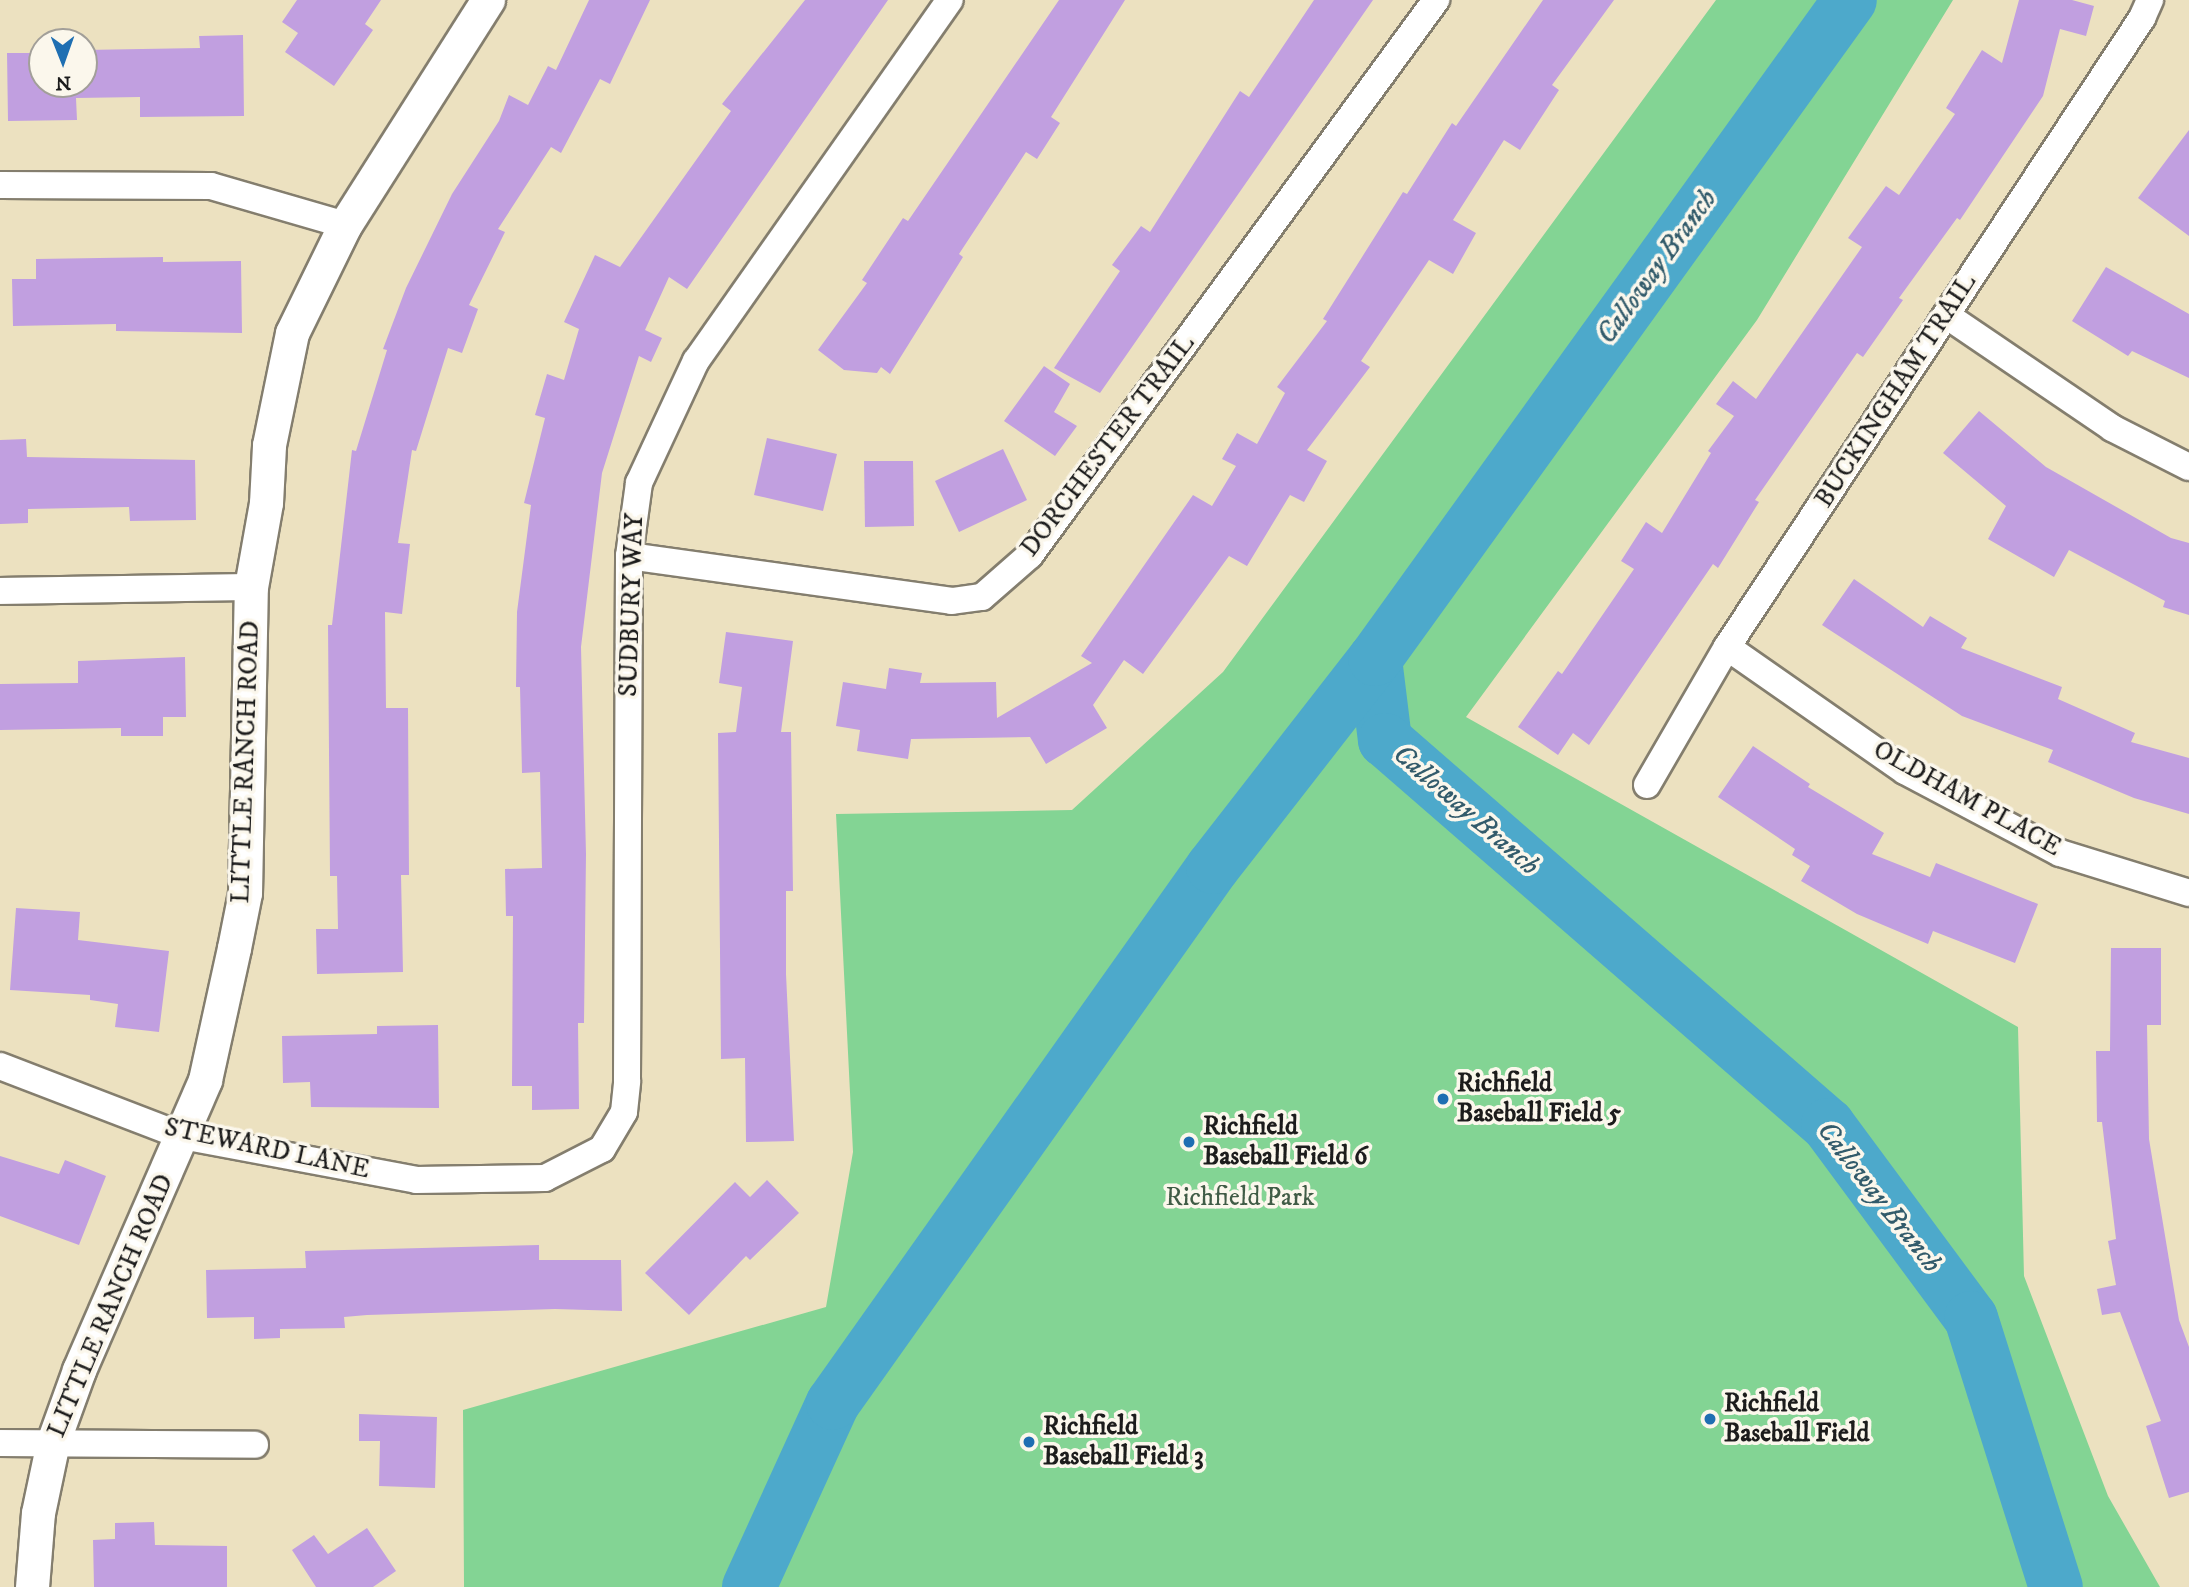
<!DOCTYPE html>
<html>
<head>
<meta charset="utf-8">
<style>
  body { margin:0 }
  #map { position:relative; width:2189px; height:1587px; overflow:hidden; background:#ece1c0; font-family:"IM FELL DW Pica",serif }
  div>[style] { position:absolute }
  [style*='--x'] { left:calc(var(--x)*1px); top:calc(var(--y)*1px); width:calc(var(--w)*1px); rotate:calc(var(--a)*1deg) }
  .green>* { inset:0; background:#83d494 }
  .river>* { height:54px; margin:-27px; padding:0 27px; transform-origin:27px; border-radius:27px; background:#4da9cb }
  .building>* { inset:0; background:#c19fe0 }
  .roads { filter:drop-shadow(2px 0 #847e6e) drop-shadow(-2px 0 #847e6e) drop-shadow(0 2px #847e6e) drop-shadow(0 -2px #847e6e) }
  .minor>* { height:26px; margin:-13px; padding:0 13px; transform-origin:13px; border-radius:13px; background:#fff }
  .tertiary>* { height:33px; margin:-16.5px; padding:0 16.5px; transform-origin:16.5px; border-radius:16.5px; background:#fff }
  .dots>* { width:19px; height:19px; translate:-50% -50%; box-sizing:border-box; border:4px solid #fbf7ec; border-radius:50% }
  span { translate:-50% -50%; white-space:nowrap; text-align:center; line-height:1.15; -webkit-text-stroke:7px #fbf7ec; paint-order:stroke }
  .street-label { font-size:26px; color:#1c1c1c }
  .poi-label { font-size:26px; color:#1c1c1c; font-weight:700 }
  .left { translate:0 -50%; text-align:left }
  .park-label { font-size:26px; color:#405c46 }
  .water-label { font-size:28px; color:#325b6b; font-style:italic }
  .north { position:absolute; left:28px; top:28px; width:70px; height:70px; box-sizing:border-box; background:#fbf7ec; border:2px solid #a29f99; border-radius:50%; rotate:179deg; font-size:19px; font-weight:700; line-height:28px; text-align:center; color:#1c1c1c }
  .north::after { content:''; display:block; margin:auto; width:24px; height:32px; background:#1f6fb2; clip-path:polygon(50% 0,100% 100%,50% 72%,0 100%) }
</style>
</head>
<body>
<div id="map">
  <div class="green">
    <i style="clip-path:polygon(1716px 0,1953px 0,1757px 320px,1466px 717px,2018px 1027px,2024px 1276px,2108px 1496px,2160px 1587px,464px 1587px,463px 1410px,826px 1307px,853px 1152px,836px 814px,1072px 810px,1223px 672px)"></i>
  </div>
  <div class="river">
    <i style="--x:1375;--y:659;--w:82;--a:83"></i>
    <i style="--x:1385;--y:740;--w:587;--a:40.99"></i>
    <i style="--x:1828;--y:1125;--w:240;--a:53.5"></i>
    <i style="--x:1971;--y:1318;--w:282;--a:72.5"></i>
    <i style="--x:749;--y:1587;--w:202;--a:-65.5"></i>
    <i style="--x:833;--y:1403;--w:657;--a:-54.67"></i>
    <i style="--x:1213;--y:867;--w:264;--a:-52.1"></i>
    <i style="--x:1375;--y:659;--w:812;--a:-54.22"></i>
  </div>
  <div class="building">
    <i style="clip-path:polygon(297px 0,381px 0,365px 24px,373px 30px,334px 86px,285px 52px,298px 33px,282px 22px)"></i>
    <i style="clip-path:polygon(589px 0,650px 0,610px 84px,600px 79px,561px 153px,551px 147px,498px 229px,505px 232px,469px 305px,478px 309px,462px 353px,448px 348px,416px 451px,412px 450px,398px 543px,410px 544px,402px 614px,385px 612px,386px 708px,408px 708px,409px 875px,401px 875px,403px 972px,317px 974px,316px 929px,338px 929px,337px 876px,330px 876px,328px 625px,332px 625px,352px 450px,356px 451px,387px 350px,383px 349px,406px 288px,452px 194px,499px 121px,509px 95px,528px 105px,548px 66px,556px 70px)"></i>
    <i style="clip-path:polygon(805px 0,888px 0,687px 289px,669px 277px,645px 330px,662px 338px,651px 362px,639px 356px,602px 473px,581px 647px,586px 854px,584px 1023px,578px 1023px,579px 1109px,532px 1110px,532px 1086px,512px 1086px,513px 916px,506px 916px,505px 869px,542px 868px,540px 772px,522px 773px,520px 687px,516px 687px,517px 612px,531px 505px,524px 503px,545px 418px,535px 415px,547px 374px,564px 380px,579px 329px,564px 322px,595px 255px,620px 267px,731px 111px,722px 104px)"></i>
    <i style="clip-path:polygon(1059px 0,1125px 0,1051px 117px,1060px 123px,1037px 159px,1026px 152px,959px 254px,963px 257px,890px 374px,881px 367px,877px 373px,844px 370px,818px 350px,867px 283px,862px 280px,903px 218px,908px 221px)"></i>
    <i style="clip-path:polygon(1314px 0,1373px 0,1100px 393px,1054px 368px,1120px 271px,1112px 265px,1141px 226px,1150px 232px,1240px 91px,1249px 97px)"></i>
    <i style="clip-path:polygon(1543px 0,1614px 0,1552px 85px,1559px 90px,1520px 150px,1504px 140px,1453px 220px,1476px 233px,1453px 274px,1429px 260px,1361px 361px,1370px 367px,1307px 450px,1327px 461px,1304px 502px,1290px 495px,1247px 566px,1229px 556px,1143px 674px,1124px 660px,1093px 705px,1107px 728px,1046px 764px,1030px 737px,911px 739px,908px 759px,857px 751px,860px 730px,836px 726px,843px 682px,886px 689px,889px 668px,922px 673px,920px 683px,996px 682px,997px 718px,1092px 663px,1081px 656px,1193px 495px,1212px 506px,1236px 466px,1222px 459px,1237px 433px,1257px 444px,1285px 393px,1277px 387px,1327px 321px,1323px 319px,1403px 192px,1407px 194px,1452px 123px,1456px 126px)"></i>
    <i style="clip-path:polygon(2019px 0,2072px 0,2094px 6px,2086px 36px,2060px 29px,2043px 96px,1960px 220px,1957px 218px,1899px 298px,1903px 300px,1863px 357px,1857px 353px,1755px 500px,1759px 502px,1718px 568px,1713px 564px,1589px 745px,1573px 733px,1558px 755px,1518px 727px,1558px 671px,1562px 674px,1634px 569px,1621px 561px,1646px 522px,1662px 533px,1711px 453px,1708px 451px,1734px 416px,1716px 404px,1733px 381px,1756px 399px,1862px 247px,1848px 238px,1886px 186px,1899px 195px,1955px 114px,1946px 108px,1982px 50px,2002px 63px)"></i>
    <i style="clip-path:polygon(243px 35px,244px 116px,140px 117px,140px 97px,76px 98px,77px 120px,8px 121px,7px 53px,42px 53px,42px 84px,84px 84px,84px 50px,200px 48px,199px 36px)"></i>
    <i style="clip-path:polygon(2189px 130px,2189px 236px,2138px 198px)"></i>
    <i style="clip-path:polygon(163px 257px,163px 262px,241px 261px,242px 333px,116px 331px,116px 324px,13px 326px,12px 279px,36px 279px,36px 259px)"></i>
    <i style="clip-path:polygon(2106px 267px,2189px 314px,2189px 378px,2132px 351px,2128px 356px,2072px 321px)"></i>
    <i style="clip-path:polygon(1044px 366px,1070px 384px,1054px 412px,1077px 426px,1055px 456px,1004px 421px)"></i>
    <i style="clip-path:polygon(1979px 411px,2046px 467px,2171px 538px,2189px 543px,2189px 615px,2163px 607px,2165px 601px,2069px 550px,2054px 577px,1988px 539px,2006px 506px,1943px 453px)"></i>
    <i style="clip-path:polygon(767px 438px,837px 454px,823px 511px,754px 495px)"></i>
    <i style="clip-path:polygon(26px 439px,27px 457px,195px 460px,196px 520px,130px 521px,129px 507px,28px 509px,28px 523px,0 524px,0 440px)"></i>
    <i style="clip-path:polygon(1003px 449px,1027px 500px,959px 532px,935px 481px)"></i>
    <i style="clip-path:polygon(864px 461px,913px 461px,914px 526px,865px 527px)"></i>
    <i style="clip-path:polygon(1854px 579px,1923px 627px,1930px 616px,1967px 638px,1961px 648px,2062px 687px,2058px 699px,2135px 733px,2131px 742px,2189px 758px,2189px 814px,2134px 798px,2048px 762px,2053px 750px,1962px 716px,1822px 625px)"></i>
    <i style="clip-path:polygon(726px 632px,793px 641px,781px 732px,791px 732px,793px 891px,786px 891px,786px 974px,794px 1141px,746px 1142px,745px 1058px,721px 1059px,718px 733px,736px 732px,742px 687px,719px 683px)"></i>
    <i style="clip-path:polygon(185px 657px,186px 717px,163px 717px,163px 736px,121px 736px,121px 728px,0 730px,0 684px,78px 683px,78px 661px)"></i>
    <i style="clip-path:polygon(1753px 746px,1810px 784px,1808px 787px,1884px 833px,1872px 854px,1930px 877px,1936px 863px,2038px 904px,2015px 963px,1933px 931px,1928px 944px,1857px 914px,1801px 881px,1810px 866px,1792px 855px,1795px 849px,1718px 797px)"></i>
    <i style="clip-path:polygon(16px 908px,80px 912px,78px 940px,169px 951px,159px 1032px,115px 1027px,118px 1004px,90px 1000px,90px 995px,10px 990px)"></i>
    <i style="clip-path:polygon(2111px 948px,2161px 948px,2161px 1025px,2147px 1025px,2149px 1139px,2179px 1320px,2189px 1347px,2189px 1492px,2169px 1498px,2146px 1426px,2161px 1421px,2120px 1312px,2102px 1315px,2097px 1289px,2116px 1285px,2108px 1241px,2116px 1239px,2102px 1122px,2097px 1122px,2096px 1051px,2110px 1051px)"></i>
    <i style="clip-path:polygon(438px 1025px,439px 1108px,311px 1107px,310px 1082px,283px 1083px,282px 1036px,377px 1034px,377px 1026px)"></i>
    <i style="clip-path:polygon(0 1156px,59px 1174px,65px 1160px,106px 1176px,79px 1245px,0 1216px)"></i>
    <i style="clip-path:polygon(767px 1180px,799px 1213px,750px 1260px,746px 1256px,689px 1315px,645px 1273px,735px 1182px,750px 1197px)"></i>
    <i style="clip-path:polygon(539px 1245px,539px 1260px,621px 1260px,622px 1311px,555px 1309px,367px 1315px,344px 1317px,345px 1328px,280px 1329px,280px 1338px,254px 1339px,254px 1317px,207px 1318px,206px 1270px,306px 1268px,305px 1251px)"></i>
    <i style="clip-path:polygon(359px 1414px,437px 1417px,435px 1488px,379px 1486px,380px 1441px,359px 1441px)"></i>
    <i style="clip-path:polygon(154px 1522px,155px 1545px,227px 1546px,227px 1587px,94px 1587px,93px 1540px,115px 1539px,115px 1523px)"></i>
    <i style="clip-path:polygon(367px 1528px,396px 1571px,373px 1587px,316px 1587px,292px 1550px,314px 1535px,328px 1554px)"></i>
  </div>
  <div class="roads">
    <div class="minor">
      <i style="--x:0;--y:185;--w:211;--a:0.3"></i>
      <i style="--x:211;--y:186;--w:140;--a:16.2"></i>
      <i style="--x:1946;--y:315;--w:201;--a:34.2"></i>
      <i style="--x:2112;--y:428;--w:86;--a:26.9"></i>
      <i style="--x:629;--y:556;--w:326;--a:7.9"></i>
      <i style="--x:952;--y:601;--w:30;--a:-8"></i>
      <i style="--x:982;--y:597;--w:64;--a:-41.2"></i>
      <i style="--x:1030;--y:555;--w:688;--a:-53.81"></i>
      <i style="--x:0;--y:591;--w:251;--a:-0.9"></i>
      <i style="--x:1727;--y:647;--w:217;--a:34.9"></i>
      <i style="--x:1905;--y:771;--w:175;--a:27.9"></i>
      <i style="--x:2060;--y:853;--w:135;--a:17.2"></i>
      <i style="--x:1647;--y:785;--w:160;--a:-59.9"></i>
      <i style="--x:1727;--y:647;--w:754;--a:-56.58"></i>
      <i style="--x:2142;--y:18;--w:20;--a:-66"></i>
      <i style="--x:0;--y:1066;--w:195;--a:21"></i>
      <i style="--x:182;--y:1136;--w:238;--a:10.6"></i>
      <i style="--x:416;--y:1180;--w:129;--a:-0.9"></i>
      <i style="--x:545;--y:1178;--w:64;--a:-27"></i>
      <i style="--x:602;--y:1149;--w:43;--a:-59.3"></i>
      <i style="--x:624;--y:1112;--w:31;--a:-84"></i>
      <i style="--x:627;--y:1081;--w:525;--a:-89.78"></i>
      <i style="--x:629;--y:556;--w:74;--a:-82.2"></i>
      <i style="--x:639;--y:483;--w:135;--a:-65"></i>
      <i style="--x:696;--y:361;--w:441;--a:-54.9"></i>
      <i style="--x:0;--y:1443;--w:255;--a:0.4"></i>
    </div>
    <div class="tertiary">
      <i style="--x:32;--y:1587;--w:74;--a:-85.4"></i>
      <i style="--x:38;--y:1513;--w:73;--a:-78.1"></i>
      <i style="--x:53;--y:1442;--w:77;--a:-70.1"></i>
      <i style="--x:79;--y:1370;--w:316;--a:-66.5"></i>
      <i style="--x:205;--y:1080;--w:135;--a:-77.6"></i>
      <i style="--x:234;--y:948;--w:56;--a:-78.7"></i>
      <i style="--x:245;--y:893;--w:306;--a:-88.9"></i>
      <i style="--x:251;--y:587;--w:85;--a:-79.9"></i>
      <i style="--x:266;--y:503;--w:58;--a:-87"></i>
      <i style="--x:269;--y:445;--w:114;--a:-78.4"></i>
      <i style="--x:292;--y:333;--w:120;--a:-63.9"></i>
      <i style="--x:345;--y:225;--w:267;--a:-57.6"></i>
    </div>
  </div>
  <div class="dots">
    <i style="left:1443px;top:1099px;background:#1f6fb2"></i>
    <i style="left:1189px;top:1142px;background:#1f6fb2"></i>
    <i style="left:1710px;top:1419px;background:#1f6fb2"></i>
    <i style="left:1029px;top:1442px;background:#1f6fb2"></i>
  </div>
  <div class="street-label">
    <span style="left:1896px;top:391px;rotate:-57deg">BUCKINGHAM TRAIL</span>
    <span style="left:1108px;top:446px;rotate:-53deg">DORCHESTER TRAIL</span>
    <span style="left:632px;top:605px;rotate:-88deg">SUDBURY WAY</span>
    <span style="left:246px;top:762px;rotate:-88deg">LITTLE RANCH ROAD</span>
    <span style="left:1967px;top:799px;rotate:29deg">OLDHAM PLACE</span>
    <span style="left:267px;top:1149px;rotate:12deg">STEWARD LANE</span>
    <span style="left:111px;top:1306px;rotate:-67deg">LITTLE RANCH ROAD</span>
  </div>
  <div class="poi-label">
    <span class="left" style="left:1457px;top:1099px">Richfield<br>Baseball Field 5</span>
    <span class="left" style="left:1203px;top:1142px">Richfield<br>Baseball Field 6</span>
    <span class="left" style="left:1724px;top:1419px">Richfield<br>Baseball Field</span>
    <span class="left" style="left:1043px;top:1442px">Richfield<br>Baseball Field 3</span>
  </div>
  <div class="park-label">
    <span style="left:1240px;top:1198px">Richfield Park</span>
  </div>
  <div class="water-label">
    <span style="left:1657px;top:267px;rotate:-54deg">Calloway Branch</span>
    <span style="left:1466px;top:810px;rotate:41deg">Calloway Branch</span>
    <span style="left:1879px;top:1197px;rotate:52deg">Calloway Branch</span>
  </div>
  <div class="north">N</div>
</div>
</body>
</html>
